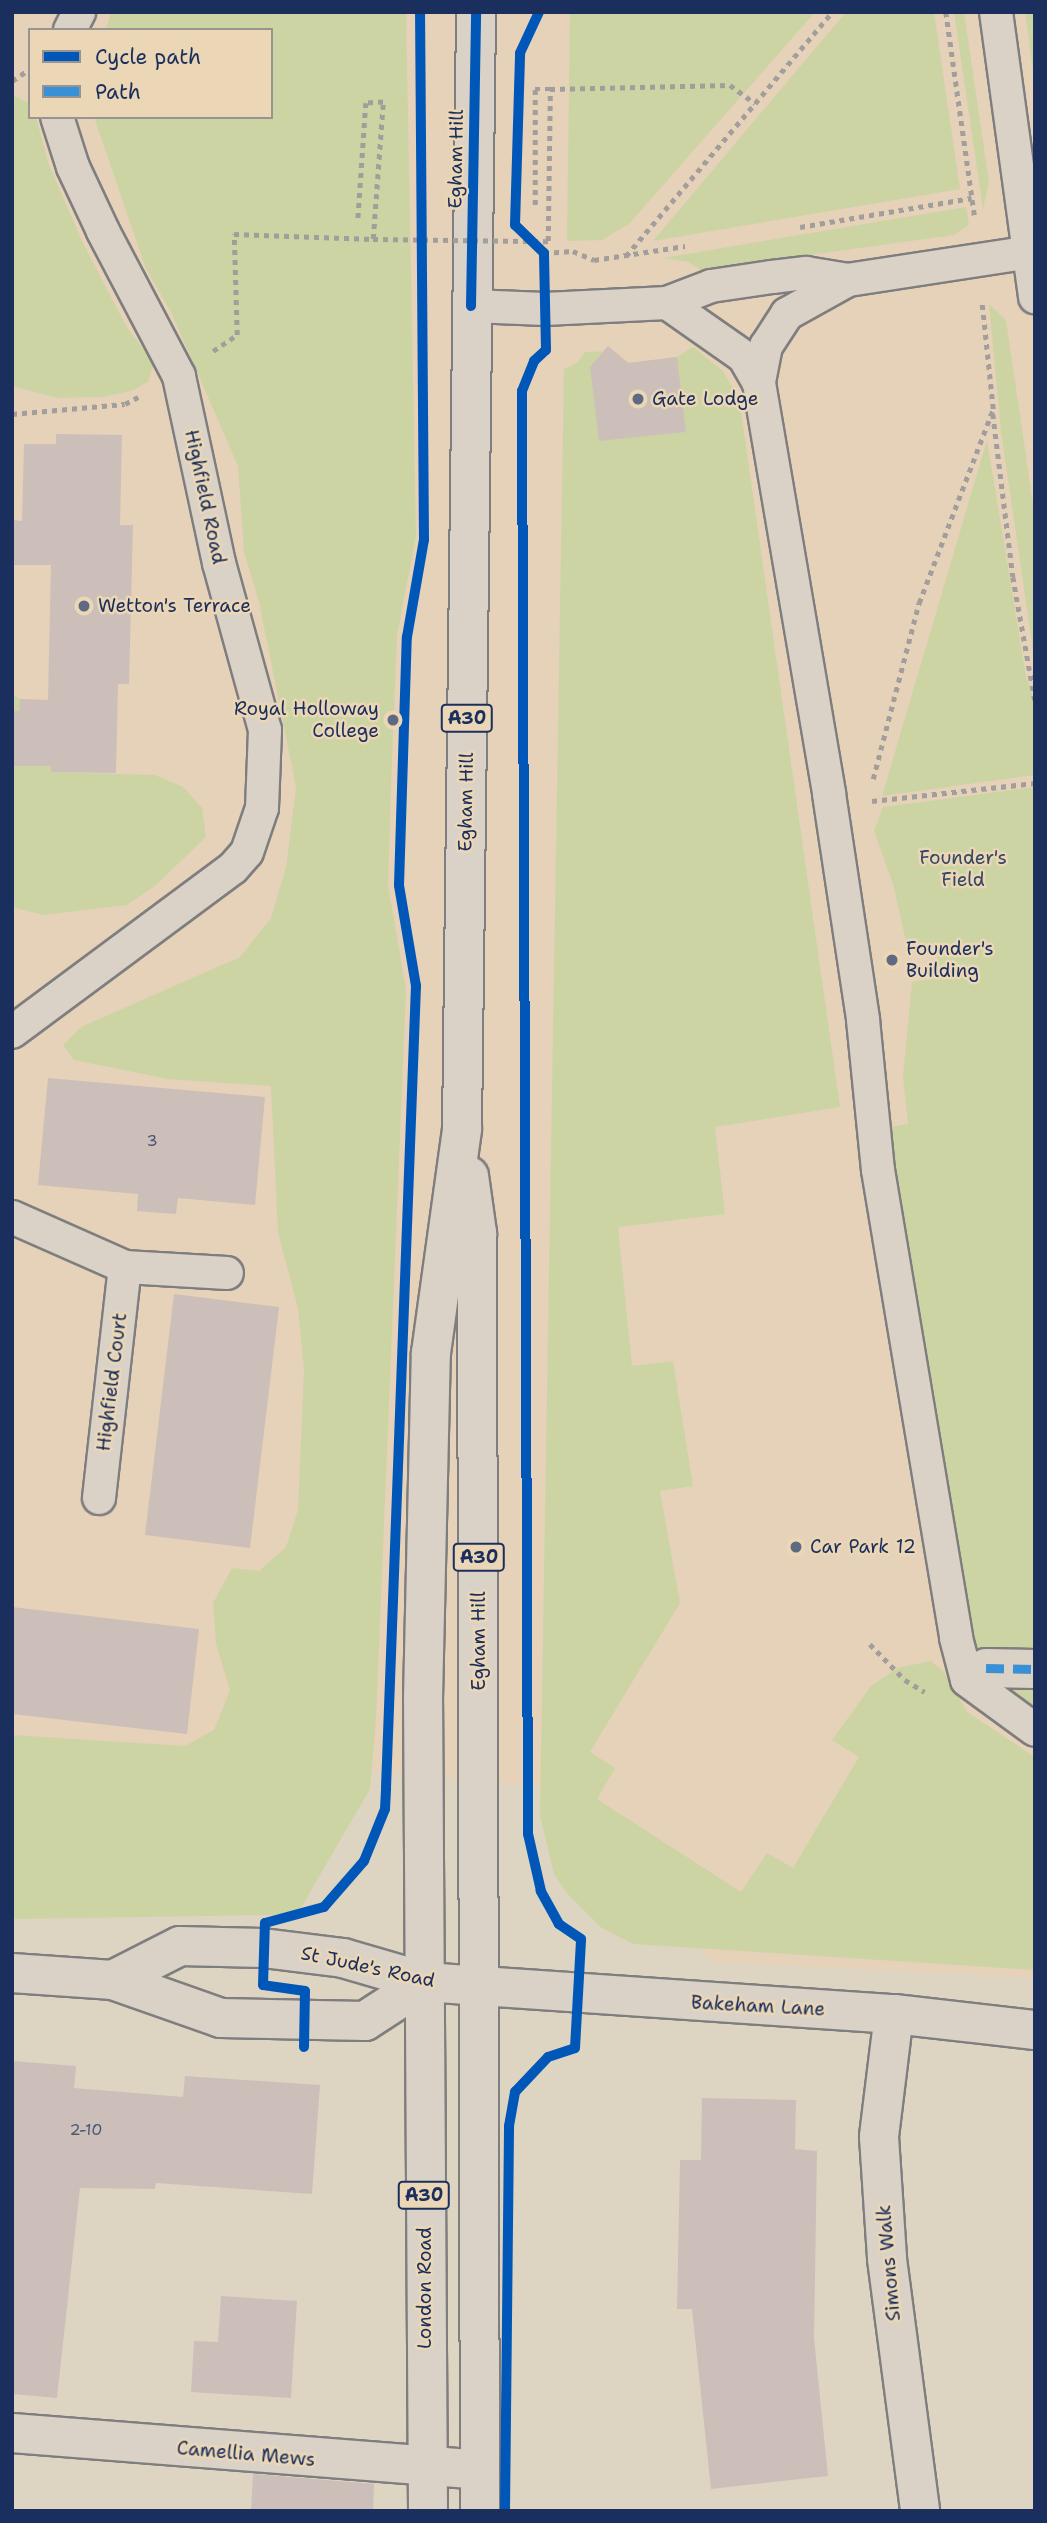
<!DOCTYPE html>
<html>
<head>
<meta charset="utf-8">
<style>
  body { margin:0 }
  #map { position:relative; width:1047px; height:2523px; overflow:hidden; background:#ded4c2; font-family:"Shantell Sans",sans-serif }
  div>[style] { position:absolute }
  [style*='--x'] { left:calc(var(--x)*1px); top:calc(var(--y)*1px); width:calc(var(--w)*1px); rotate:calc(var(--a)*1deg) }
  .built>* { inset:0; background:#e6d1b9 }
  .green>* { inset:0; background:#cdd4a3 }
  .building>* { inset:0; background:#ccbfb9 }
  .path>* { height:4.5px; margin-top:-2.25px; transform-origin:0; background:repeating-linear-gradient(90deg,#a19e9b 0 5px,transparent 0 10px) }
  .roads { filter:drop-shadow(2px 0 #7f7e7f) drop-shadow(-2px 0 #7f7e7f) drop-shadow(0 2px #7f7e7f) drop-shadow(0 -2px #7f7e7f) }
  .lane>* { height:32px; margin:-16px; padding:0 16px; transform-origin:16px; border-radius:16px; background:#dad2c6 }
  .street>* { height:38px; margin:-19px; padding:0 19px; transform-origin:19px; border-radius:19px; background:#dad2c6 }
  .secondary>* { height:38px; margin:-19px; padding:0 19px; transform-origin:19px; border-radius:19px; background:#dad2c6 }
  .primary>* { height:38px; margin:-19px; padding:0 19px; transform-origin:19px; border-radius:19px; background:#dad2c6 }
  .path-bridge>* { height:4.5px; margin-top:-2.25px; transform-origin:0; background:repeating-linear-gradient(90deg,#a19e9b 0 5px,transparent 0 10px) }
  .quiet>* { height:9px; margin-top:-4.5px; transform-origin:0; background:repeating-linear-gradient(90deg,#3891d7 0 18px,transparent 0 27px) }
  .cycleway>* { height:10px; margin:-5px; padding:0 5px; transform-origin:5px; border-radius:5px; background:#0057b8 }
  .dots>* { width:19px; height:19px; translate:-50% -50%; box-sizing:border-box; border:4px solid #ebd7b5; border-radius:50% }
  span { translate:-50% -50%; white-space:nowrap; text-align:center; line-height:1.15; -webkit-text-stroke:5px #ebd7b5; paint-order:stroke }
  .number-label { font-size:16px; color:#4b5677 }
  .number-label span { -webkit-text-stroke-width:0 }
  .shield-label span { padding:2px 5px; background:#ebd7b5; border:2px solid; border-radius:5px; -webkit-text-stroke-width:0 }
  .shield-label { font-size:18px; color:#1b2f5e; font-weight:700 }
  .street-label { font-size:19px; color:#1b2f5e }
  .poi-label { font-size:19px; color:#1b2f5e }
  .left { translate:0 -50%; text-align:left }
  .right { translate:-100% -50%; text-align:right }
  .park-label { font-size:19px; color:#344864 }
  .frame { position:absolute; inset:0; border:14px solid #1b2f5e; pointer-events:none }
  .legend { position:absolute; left:28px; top:28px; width:245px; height:91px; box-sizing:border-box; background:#ebd7b5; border:2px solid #989492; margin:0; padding:9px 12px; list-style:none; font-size:21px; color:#1b2f5e }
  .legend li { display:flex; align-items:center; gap:14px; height:35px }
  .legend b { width:35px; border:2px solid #989492 }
</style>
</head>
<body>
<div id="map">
  <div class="built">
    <i style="clip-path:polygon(evenodd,12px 12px,1035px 12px,1035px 1977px,713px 1962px,545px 1787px,290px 1764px,12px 1778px,12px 12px,30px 30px,271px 30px,271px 117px,30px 117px,30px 30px)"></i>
  </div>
  <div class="green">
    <i style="clip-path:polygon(111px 12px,406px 12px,416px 536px,397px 636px,392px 758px,388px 885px,406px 990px,376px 1719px,370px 1789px,302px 1906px,298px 1912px,274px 1915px,12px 1919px,12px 1735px,185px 1746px,214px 1730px,230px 1690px,216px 1644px,213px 1603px,232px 1568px,259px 1571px,286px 1547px,298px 1510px,304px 1370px,298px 1308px,278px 1233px,271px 1086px,168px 1079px,74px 1060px,63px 1045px,81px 1027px,240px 957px,271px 918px,286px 867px,296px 787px,259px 602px,244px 552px,238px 466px,171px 312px,146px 269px,94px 117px,271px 117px,271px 30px,106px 30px)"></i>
    <i style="clip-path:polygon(570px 12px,815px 12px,629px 224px,602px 240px,567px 241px)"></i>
    <i style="clip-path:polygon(846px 12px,934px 12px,960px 189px,653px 241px)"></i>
    <i style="clip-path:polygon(954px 12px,964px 12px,989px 182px,983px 209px)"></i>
    <i style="clip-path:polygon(1025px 12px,1035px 12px,1035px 84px)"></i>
    <i style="clip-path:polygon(12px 95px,30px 103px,30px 117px,36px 117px,49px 165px,83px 243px,126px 326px,154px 363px,148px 382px,131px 391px,103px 397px,57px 398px,12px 386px)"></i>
    <i style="clip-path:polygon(966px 207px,969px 225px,954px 235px,701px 270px,688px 262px,663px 258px)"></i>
    <i style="clip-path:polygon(989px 304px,1006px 320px,1035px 518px,1035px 664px,1001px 431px)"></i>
    <i style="clip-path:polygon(693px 347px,722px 370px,739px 397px,840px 1107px,715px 1127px,725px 1214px,618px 1227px,632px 1366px,673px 1361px,693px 1486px,660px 1491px,680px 1603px,590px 1752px,615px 1768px,597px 1799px,741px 1892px,767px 1853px,793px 1868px,859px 1757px,832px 1740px,871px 1686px,897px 1668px,931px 1661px,944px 1672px,967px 1712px,1035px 1757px,1035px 1970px,633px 1944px,602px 1928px,566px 1892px,554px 1874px,540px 1815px,564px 369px,577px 363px,585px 352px,614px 351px,629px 363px,677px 357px)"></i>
    <i style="clip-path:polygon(987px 440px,1026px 677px,1035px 704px,1035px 775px,882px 796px)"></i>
    <i style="clip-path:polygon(12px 694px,20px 699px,13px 766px,51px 766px,51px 772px,155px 775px,183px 787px,202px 808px,206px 837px,156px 885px,127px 905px,43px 915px,12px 907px)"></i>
    <i style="clip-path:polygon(1035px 787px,1035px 1655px,974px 1653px,964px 1615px,890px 1127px,908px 1124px,903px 1077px,912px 982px,941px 977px,936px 947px,908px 950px,893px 884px,874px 831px,883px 807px)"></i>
    <i style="clip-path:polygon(998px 1680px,1035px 1682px,1035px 1710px,1010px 1692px)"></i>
  </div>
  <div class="building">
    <i style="clip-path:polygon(608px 346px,628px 363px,677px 357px,686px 432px,599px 441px,590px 367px)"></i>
    <i style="clip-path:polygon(56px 434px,122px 435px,120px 525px,133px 525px,129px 684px,118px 684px,116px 773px,51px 772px,51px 766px,12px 766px,13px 711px,19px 711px,20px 699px,48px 700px,51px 565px,12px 565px,12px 520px,22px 521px,24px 444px,56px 444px)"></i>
    <i style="clip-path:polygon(48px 1078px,265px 1097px,255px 1205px,178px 1198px,176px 1214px,137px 1211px,138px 1194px,38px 1185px)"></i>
    <i style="clip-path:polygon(174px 1294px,279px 1307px,250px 1548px,145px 1535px)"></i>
    <i style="clip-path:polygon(12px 1607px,199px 1629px,187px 1734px,12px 1714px)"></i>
    <i style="clip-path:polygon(12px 2061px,76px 2066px,74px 2088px,183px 2097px,185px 2076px,320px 2085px,312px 2194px,156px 2183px,155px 2189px,80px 2188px,57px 2398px,12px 2394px)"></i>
    <i style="clip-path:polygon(702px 2098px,796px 2100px,795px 2149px,817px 2151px,814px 2338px,828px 2476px,711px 2489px,692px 2309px,677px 2309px,680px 2160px,701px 2160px)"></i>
    <i style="clip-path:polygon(221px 2296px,297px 2301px,291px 2398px,191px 2392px,194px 2341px,218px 2342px)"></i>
    <i style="clip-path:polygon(253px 2474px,374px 2484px,373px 2511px,251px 2511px)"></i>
  </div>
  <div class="path">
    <i style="--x:946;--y:12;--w:208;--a:82"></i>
    <i style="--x:12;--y:81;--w:22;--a:-34"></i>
    <i style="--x:535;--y:205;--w:116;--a:-90"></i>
    <i style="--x:535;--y:89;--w:15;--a:0"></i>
    <i style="--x:800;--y:227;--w:174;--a:-9.6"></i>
    <i style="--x:548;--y:241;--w:152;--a:-89.2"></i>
    <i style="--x:550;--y:89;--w:180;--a:-1.3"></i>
    <i style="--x:730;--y:85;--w:31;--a:36"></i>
    <i style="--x:544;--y:253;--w:29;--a:-4"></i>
    <i style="--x:573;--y:251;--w:23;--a:23"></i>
    <i style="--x:594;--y:260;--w:92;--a:-8.7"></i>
    <i style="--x:626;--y:256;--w:319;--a:-49.8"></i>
    <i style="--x:213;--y:351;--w:29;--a:-34"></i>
    <i style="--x:237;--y:335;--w:101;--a:-91.7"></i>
    <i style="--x:234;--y:234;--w:139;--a:2.1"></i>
    <i style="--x:373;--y:239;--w:137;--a:-85.8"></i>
    <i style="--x:383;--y:102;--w:17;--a:177"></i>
    <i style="--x:366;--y:103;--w:117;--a:93.9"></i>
    <i style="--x:12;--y:414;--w:113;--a:-5.1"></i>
    <i style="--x:125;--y:404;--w:17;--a:-28"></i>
    <i style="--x:993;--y:414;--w:164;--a:83"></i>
    <i style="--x:1013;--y:577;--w:125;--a:79.9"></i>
    <i style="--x:873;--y:779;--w:182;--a:-75.4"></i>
    <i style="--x:919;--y:603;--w:208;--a:-69.1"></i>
    <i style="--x:993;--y:409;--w:106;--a:-96"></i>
    <i style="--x:872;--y:801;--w:164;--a:-6.3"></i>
    <i style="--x:870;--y:1644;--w:50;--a:45.8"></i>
    <i style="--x:905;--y:1680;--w:23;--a:31"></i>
  </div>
  <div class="roads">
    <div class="lane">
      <i style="--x:996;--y:12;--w:288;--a:82.2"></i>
      <i style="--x:70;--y:30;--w:20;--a:-63"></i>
      <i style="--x:848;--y:280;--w:70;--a:150.9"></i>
      <i style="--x:787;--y:314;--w:38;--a:123"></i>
      <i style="--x:766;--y:346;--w:38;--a:101"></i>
      <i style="--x:759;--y:383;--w:417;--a:80.3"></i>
      <i style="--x:829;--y:794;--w:229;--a:81.4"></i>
      <i style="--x:863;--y:1020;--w:151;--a:84.3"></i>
      <i style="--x:878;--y:1170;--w:474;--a:80.5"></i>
      <i style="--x:956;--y:1638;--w:43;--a:75.3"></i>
      <i style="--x:967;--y:1680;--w:84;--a:36.3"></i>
      <i style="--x:667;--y:303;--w:94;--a:35"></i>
      <i style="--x:744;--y:357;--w:30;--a:60"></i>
      <i style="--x:471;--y:306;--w:74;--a:2.3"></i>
      <i style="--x:545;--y:309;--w:122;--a:-2.8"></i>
      <i style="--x:667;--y:303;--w:47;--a:-21.1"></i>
      <i style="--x:711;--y:286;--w:62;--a:-8.4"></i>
      <i style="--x:772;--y:277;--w:34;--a:-7"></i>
      <i style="--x:806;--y:273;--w:43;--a:9.5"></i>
      <i style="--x:848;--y:280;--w:184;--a:-8.7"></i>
      <i style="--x:12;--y:1032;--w:275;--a:-36.6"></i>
      <i style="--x:233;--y:868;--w:21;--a:-49"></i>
      <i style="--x:247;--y:852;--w:46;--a:-71.2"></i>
      <i style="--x:262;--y:808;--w:78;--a:-87.8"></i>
      <i style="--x:265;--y:730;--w:173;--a:-105.4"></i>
      <i style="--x:219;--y:563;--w:191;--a:-102.1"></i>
      <i style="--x:179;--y:376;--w:164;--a:-117.7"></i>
      <i style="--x:103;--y:231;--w:71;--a:-115.1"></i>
      <i style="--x:73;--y:167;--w:52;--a:-107.7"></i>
      <i style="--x:12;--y:1217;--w:124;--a:23.9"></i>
      <i style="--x:125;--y:1267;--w:102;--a:3.4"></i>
      <i style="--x:99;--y:1498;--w:232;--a:-83.6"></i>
    </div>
    <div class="street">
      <i style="--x:986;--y:1668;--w:49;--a:1.2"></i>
      <i style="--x:894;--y:2014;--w:124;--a:97"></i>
      <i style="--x:879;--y:2137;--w:122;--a:86.2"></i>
      <i style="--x:887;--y:2259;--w:254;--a:82.5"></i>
      <i style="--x:12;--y:2433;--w:469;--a:4.5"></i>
    </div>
    <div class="secondary">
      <i style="--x:481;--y:1986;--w:414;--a:3.9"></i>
      <i style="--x:894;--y:2014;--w:142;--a:6.5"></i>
    </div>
    <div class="primary">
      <i style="--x:469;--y:1176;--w:58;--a:82"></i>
      <i style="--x:477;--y:1233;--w:1278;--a:89.87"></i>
      <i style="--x:12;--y:1973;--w:101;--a:4"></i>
      <i style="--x:113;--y:1980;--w:75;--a:-26.9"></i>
      <i style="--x:180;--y:1946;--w:83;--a:1.4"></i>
      <i style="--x:263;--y:1948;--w:81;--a:7.1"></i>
      <i style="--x:343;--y:1958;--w:85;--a:16.3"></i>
      <i style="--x:425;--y:1982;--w:56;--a:4.1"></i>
      <i style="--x:113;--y:1980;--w:114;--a:19.4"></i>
      <i style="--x:221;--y:2018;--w:144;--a:1.2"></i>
      <i style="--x:365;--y:2021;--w:72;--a:-33"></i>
      <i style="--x:428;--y:2511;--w:812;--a:-90.35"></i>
      <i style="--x:423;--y:1699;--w:346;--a:-88.7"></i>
      <i style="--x:431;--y:1353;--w:226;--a:-82.1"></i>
      <i style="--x:462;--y:1129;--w:1117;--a:-89.28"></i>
    </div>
  </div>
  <div class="path-bridge">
    <i style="--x:373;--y:239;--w:175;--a:0.7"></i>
  </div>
  <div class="quiet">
    <i style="--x:986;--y:1668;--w:49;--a:1.2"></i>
  </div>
  <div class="cycleway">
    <i style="--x:471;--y:306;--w:294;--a:-89"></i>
    <i style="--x:304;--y:2047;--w:56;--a:-89"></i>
    <i style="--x:305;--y:1991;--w:42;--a:-171.9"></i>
    <i style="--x:263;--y:1985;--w:62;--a:-88.2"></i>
    <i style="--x:265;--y:1923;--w:61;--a:-15.2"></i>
    <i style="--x:324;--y:1907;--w:61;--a:-49"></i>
    <i style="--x:364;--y:1861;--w:56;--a:-68"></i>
    <i style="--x:385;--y:1809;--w:21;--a:-87"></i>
    <i style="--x:386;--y:1788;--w:803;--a:-87.86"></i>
    <i style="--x:416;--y:986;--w:102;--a:-99.6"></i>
    <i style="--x:399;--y:885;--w:248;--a:-88.2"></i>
    <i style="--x:407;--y:637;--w:98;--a:-80.1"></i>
    <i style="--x:424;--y:540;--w:528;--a:-90.43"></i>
    <i style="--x:505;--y:2511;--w:385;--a:-89.4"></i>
    <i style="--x:509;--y:2126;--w:35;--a:-80"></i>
    <i style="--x:515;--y:2092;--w:48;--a:-46.7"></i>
    <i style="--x:548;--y:2057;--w:28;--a:-18"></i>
    <i style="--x:575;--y:2048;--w:109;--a:-86.8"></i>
    <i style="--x:581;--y:1939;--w:27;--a:-146"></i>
    <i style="--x:559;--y:1924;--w:38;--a:-119"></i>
    <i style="--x:541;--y:1891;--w:58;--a:-102.8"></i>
    <i style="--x:528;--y:1834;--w:1443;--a:-90.24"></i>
    <i style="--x:522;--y:391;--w:32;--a:-68"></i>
    <i style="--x:534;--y:361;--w:16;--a:-43"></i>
    <i style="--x:546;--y:350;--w:97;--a:-91.2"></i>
    <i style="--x:544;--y:253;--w:40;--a:-136"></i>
    <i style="--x:515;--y:225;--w:172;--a:-88.3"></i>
    <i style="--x:520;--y:53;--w:45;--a:-65.1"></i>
  </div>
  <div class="dots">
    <i style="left:638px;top:399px;background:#5f6981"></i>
    <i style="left:84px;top:606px;background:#5f6981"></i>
    <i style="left:393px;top:720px;background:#5f6981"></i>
    <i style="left:892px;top:960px;background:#5f6981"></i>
    <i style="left:796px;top:1547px;background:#5f6981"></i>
  </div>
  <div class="number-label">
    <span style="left:152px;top:1141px">3</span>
    <span style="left:86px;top:2130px">2-10</span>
  </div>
  <div class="shield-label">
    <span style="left:467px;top:718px">A30</span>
    <span style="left:479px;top:1557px">A30</span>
    <span style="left:424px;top:2195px">A30</span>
  </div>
  <div class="street-label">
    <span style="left:456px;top:159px;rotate:-89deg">Egham Hill</span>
    <span style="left:205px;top:497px;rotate:78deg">Highfield Road</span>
    <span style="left:466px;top:802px;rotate:-89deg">Egham Hill</span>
    <span style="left:112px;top:1382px;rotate:-83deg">Highfield Court</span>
    <span style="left:479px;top:1641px;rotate:-90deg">Egham Hill</span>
    <span style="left:368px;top:1967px;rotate:12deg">St Jude's Road</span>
    <span style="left:758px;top:2006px;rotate:3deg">Bakeham Lane</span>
    <span style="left:889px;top:2263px;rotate:-95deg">Simons Walk</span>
    <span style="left:425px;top:2288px;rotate:-90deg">London Road</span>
    <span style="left:246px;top:2454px;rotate:5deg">Camellia Mews</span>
  </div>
  <div class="poi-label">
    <span class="left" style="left:652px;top:399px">Gate Lodge</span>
    <span class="left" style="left:98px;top:606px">Wetton's Terrace</span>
    <span class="right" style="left:379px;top:720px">Royal Holloway<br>College</span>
    <span class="left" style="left:906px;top:960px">Founder's<br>Building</span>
    <span class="left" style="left:810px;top:1547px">Car Park 12</span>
  </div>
  <div class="park-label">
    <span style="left:963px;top:869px">Founder's<br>Field</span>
  </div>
  <div class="frame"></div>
  <ul class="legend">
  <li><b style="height:9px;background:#0057b8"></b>Cycle path</li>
  <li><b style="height:9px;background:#3891d7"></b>Path</li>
  </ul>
</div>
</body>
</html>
